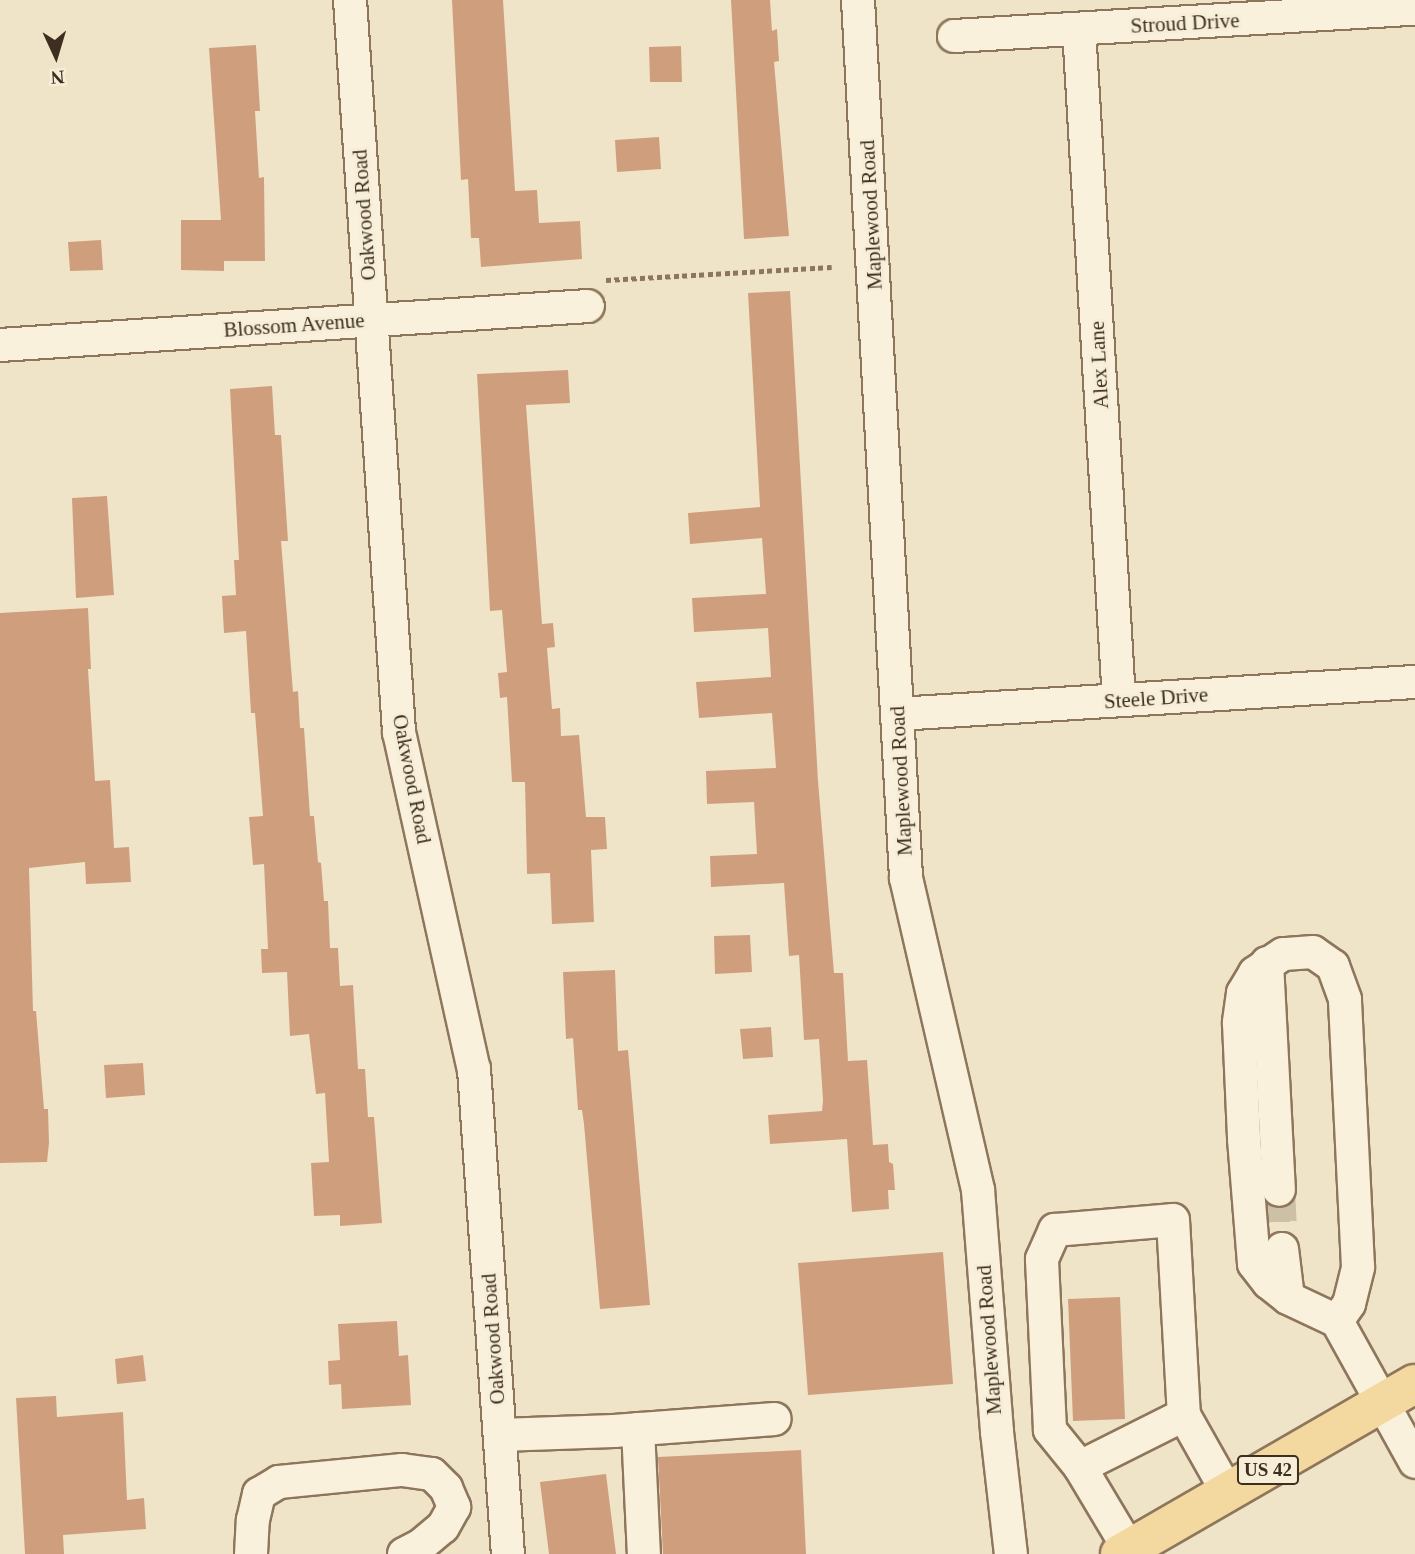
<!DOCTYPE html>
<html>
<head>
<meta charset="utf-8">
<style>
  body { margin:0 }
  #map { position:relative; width:1415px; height:1554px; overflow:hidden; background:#f0e4c8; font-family:"Times New Roman",serif }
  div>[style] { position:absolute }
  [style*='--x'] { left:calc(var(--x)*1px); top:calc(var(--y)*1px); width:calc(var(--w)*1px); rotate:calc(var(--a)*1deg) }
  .building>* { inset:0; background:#cf9f7d }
  .minor-tunnel>* { height:32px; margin-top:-16px; transform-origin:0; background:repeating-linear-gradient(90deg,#ccc0a6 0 32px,transparent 0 48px) }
  .path>* { height:4.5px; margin-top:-2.25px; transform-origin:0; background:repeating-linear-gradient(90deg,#8d765c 0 5px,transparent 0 8.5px) }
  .roads { filter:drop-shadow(2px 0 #8d765c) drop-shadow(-2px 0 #8d765c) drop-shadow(0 2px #8d765c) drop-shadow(0 -2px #8d765c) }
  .minor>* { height:32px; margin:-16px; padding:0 16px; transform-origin:16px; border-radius:16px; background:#faf1dc }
  .major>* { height:38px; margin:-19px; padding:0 19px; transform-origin:19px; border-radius:19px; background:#f3d9a0 }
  span { translate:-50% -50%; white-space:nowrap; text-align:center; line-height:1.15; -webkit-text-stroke:6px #f7eed8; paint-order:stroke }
  .shield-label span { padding:2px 5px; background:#f7eed8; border:2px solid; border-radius:5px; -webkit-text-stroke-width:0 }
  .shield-label { font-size:19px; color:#3d2e20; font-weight:700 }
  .street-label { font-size:21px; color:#3d2e20 }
  .north { position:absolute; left:21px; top:21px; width:70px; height:70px; -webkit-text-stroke:5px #f7eed8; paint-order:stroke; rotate:176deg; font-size:19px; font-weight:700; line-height:28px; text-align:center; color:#3d2e20 }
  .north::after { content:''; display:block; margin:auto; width:24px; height:32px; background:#3d2e20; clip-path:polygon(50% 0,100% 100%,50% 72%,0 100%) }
</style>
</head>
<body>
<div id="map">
  <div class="building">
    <i style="clip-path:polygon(452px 0,503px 0,515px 191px,537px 190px,539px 223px,580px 221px,582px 259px,481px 267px,479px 238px,471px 238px,468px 179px,461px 180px)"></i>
    <i style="clip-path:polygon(731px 0,770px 0,772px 31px,777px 29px,779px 61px,774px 62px,789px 236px,744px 239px)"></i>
    <i style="clip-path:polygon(256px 45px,260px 111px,255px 111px,259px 178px,264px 177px,265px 261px,224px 261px,224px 271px,181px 270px,181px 220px,221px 220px,209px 48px)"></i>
    <i style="clip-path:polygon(681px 46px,682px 82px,650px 82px,649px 47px)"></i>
    <i style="clip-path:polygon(659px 137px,661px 169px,617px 172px,615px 140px)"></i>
    <i style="clip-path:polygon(101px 240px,103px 270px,70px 271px,68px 242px)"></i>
    <i style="clip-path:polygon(790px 291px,818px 781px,834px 973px,843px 973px,848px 1061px,867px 1060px,873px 1145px,888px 1144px,889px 1162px,893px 1164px,895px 1190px,888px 1190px,889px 1209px,852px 1212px,847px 1139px,770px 1144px,768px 1115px,822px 1111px,823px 1100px,819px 1039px,804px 1040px,799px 955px,789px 956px,784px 883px,711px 887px,710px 856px,757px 854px,754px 802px,707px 804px,706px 771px,776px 768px,772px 713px,699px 718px,696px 682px,771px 677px,768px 628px,694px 632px,692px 598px,766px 594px,762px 538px,690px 544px,688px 513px,760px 507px,748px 293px)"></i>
    <i style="clip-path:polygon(568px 370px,570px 403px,526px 405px,542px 624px,553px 623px,555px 647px,547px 648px,552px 709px,560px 708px,561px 736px,579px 735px,586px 817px,605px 817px,607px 849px,591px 850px,594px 922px,552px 924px,550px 873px,527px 874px,525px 782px,512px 782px,507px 697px,500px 698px,498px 673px,507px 672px,502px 610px,490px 611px,477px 374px)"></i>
    <i style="clip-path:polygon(272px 386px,275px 435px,281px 435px,288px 541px,281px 541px,293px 692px,298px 691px,300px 728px,304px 728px,310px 816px,314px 816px,318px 862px,321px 863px,324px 901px,328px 901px,330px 948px,338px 948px,340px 986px,353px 985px,358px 1069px,365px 1069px,368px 1117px,374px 1117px,382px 1223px,340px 1226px,340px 1215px,314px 1216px,311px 1163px,329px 1162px,325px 1093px,316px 1094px,309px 1034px,290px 1036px,287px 972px,262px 973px,261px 949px,268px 949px,264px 864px,253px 865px,249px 817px,263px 816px,255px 713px,251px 713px,246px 631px,224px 633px,222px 596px,236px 595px,234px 560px,239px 560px,230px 389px)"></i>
    <i style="clip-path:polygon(107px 496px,114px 595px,76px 598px,72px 498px)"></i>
    <i style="clip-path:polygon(88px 608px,91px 669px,88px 669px,95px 781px,110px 780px,114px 848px,129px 847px,131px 882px,86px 884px,85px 862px,29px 868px,33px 1011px,36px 1011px,44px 1109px,48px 1109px,49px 1143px,47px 1162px,0 1163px,0 613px)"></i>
    <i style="clip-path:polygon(750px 935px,752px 972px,715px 974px,714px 936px)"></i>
    <i style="clip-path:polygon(615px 970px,618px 1051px,628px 1050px,650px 1305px,600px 1309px,584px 1124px,582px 1110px,578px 1110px,573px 1038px,566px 1039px,563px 972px)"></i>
    <i style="clip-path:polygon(771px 1027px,773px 1057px,743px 1059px,740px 1029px)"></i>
    <i style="clip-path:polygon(143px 1063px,145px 1095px,106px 1098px,104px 1065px)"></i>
    <i style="clip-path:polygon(943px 1252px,953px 1384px,808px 1395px,798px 1263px)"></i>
    <i style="clip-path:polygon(1120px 1297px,1125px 1419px,1073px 1421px,1068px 1299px)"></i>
    <i style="clip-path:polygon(397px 1321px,399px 1356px,408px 1355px,411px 1405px,342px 1409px,341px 1384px,329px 1385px,328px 1361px,340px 1360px,338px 1324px)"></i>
    <i style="clip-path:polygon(143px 1355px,146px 1381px,117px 1384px,115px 1359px)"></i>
    <i style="clip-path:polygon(56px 1396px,57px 1417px,123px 1412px,127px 1500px,144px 1498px,146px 1529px,63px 1535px,64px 1554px,25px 1554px,16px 1398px)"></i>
    <i style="clip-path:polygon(801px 1450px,806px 1554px,663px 1554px,658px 1457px)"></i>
    <i style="clip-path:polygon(606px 1474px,616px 1554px,549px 1554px,540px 1482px)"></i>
  </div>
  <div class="minor-tunnel">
    <i style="--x:1279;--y:1190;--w:59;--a:87.1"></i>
  </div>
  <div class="path">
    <i style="--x:606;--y:280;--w:226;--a:-3.3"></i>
  </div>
  <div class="roads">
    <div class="minor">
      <i style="--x:350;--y:0;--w:734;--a:86.17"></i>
      <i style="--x:399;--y:732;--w:345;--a:77.5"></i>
      <i style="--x:474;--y:1069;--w:486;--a:86"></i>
      <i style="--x:858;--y:0;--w:879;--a:86.87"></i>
      <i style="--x:906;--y:878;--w:320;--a:77"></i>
      <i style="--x:978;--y:1190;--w:243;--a:85.5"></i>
      <i style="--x:997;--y:1432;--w:123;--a:83.5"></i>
      <i style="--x:1079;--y:29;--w:672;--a:86.59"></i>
      <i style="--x:954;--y:36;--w:462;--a:-3.4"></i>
      <i style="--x:0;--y:345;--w:589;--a:-3.79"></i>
      <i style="--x:897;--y:714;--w:519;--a:-3.54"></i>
      <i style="--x:1267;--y:963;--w:227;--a:87"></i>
      <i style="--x:1282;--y:1249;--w:49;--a:83"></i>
      <i style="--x:1337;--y:1321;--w:21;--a:-55"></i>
      <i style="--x:1349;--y:1304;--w:38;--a:-76"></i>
      <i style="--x:1358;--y:1267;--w:268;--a:-92.8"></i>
      <i style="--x:1345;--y:999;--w:35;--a:-110"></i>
      <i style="--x:1333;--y:966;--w:24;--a:-145"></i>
      <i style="--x:1313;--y:952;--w:30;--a:176"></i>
      <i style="--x:1283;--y:954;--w:34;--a:146"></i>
      <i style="--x:1255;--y:973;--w:23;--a:121"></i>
      <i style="--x:1243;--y:993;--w:30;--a:98"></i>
      <i style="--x:1239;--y:1023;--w:116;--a:87.5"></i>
      <i style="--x:1244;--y:1139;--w:125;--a:85.4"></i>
      <i style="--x:1254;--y:1264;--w:24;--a:52"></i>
      <i style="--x:1269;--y:1283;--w:24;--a:38"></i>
      <i style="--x:1288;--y:1298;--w:54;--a:25.1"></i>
      <i style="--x:1337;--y:1321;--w:161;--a:61"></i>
      <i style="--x:638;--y:1429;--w:125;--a:87.3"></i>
      <i style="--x:500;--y:1435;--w:114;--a:-2"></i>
      <i style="--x:614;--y:1431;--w:161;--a:-4.3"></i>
      <i style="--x:1080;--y:1467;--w:116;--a:-26.6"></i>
      <i style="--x:251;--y:1554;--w:34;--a:-87"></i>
      <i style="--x:253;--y:1520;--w:27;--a:-77"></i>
      <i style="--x:259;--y:1494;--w:23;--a:-31"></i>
      <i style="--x:279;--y:1482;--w:124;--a:-5.6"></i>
      <i style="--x:402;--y:1470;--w:30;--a:8"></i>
      <i style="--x:432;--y:1474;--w:20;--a:45"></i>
      <i style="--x:446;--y:1488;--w:21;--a:67"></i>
      <i style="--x:404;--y:1554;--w:18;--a:-27"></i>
      <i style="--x:420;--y:1546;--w:30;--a:-40"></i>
      <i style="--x:443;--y:1527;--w:23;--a:-61"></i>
      <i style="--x:1132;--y:1554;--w:101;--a:-120.9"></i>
      <i style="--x:1080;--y:1467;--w:48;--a:-129"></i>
      <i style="--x:1050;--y:1430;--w:171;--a:-92.7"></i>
      <i style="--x:1042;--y:1259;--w:32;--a:-66"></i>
      <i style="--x:1055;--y:1230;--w:118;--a:-4.8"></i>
      <i style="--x:1173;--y:1220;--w:195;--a:86.8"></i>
      <i style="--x:1184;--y:1415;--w:90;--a:60.6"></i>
    </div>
    <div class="major">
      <i style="--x:1120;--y:1554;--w:340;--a:-30"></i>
    </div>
  </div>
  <div class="shield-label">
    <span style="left:1268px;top:1470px">US 42</span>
  </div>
  <div class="street-label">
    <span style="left:1185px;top:23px;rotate:-3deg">Stroud Drive</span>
    <span style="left:364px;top:215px;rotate:-94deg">Oakwood Road</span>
    <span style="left:871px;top:215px;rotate:-93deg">Maplewood Road</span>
    <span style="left:294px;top:325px;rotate:-4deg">Blossom Avenue</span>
    <span style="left:1099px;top:365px;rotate:-93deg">Alex Lane</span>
    <span style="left:1156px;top:698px;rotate:-4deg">Steele Drive</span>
    <span style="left:412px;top:779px;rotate:79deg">Oakwood Road</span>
    <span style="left:901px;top:781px;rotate:-93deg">Maplewood Road</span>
    <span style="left:493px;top:1339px;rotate:-94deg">Oakwood Road</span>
    <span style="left:989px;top:1340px;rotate:-94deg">Maplewood Road</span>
  </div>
  <div class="north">N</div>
</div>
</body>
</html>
